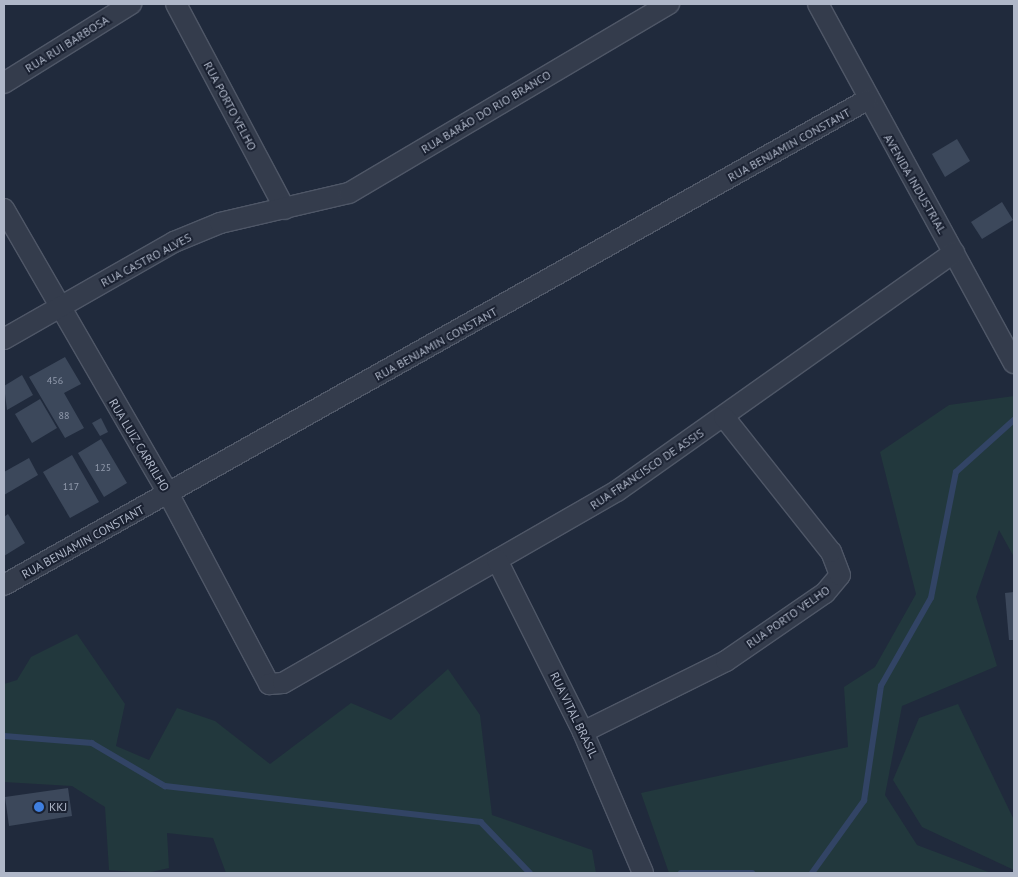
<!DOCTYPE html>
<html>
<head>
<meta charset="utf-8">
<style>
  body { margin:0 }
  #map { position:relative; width:1018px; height:877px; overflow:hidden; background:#202a3c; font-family:"PT Sans",sans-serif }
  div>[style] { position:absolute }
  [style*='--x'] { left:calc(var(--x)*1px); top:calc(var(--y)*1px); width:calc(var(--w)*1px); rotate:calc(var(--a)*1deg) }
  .green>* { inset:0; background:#22383d }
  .stream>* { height:5.5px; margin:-2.75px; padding:0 2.75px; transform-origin:2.75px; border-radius:2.75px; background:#324465 }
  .building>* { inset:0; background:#3c485b }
  .roads { filter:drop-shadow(1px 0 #4f5767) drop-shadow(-1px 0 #4f5767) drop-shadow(0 1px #4f5767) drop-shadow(0 -1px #4f5767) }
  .minor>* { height:20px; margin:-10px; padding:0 10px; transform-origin:10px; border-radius:10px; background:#343c4c }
  .dots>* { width:14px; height:14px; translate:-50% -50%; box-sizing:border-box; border:2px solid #1a2131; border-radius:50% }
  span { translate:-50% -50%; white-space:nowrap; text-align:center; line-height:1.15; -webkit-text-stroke:4px #1a2131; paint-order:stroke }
  .number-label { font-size:10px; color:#929bad }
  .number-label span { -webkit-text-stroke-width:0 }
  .street-label { font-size:12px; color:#afb7c8 }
  .poi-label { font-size:12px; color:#afb7c8 }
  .left { translate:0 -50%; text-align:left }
  .frame { position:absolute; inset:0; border:5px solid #afb7c8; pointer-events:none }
</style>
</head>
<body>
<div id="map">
  <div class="green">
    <i style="clip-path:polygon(1014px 396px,1014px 557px,999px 530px,976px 597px,997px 666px,902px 706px,885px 795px,917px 845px,991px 873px,669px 873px,641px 793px,848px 747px,844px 687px,875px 667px,916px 594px,880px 452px,949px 405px)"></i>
    <i style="clip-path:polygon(77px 634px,125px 704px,116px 746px,149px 760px,177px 708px,215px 721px,270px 764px,351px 703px,391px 720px,448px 669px,480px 715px,492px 815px,592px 850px,596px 873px,226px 873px,213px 838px,167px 833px,169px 868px,147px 873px,109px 870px,105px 807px,72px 786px,4px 782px,4px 684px,17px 680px,31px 657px)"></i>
    <i style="clip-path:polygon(958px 704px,1014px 820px,1014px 870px,922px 827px,893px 780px,919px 718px)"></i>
  </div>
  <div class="stream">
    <i style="--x:4;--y:736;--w:88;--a:4.5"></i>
    <i style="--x:92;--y:743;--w:85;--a:30.5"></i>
    <i style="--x:165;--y:786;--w:318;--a:6.5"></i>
    <i style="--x:481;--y:822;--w:71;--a:46.1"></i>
    <i style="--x:681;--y:873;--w:71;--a:0"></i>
    <i style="--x:812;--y:873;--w:89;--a:-54.2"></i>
    <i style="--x:864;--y:801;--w:116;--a:-81.6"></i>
    <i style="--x:881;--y:686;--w:101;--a:-60.4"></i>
    <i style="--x:931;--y:598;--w:128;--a:-78.8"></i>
    <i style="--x:956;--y:472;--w:78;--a:-41.9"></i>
  </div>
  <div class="building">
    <i style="clip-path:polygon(957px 139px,970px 161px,945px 177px,932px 154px)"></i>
    <i style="clip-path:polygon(1002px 202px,1013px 220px,982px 239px,971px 222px)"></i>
    <i style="clip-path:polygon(65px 357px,81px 384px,64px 393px,84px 428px,65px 438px,29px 377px)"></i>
    <i style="clip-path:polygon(22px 375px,33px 395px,7px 410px,4px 386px)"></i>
    <i style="clip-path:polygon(40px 399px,57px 428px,32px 443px,15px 414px)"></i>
    <i style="clip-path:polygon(101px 418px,108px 432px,100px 436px,92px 423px)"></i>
    <i style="clip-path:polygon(101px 439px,127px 483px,104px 497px,78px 453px)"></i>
    <i style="clip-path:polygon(72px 455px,99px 502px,70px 518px,43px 472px)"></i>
    <i style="clip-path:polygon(29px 458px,38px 475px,4px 495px,4px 472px)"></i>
    <i style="clip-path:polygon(8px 514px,25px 543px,4px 556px,4px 517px)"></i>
    <i style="clip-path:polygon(1014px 592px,1014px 640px,1009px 640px,1005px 593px)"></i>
    <i style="clip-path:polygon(68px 788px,72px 816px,9px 826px,5px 797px)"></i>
  </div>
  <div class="roads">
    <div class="minor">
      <i style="--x:176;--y:4;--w:232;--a:62"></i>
      <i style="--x:818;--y:4;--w:409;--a:61.4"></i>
      <i style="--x:4;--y:83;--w:150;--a:-31.9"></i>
      <i style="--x:4;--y:209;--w:330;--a:60"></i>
      <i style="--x:169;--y:495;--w:214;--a:62.1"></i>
      <i style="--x:269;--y:684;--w:14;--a:-4"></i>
      <i style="--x:283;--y:683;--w:385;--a:-29.9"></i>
      <i style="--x:617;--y:491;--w:413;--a:-35.3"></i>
      <i style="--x:4;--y:339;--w:196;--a:-29.7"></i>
      <i style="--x:174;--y:242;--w:50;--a:-22.4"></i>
      <i style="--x:220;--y:223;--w:132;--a:-13.1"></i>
      <i style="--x:349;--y:193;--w:372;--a:-30.6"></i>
      <i style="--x:497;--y:560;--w:192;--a:63.4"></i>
      <i style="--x:583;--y:732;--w:153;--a:66.9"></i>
      <i style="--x:4;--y:585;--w:990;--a:-29.34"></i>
      <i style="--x:583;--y:732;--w:160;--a:-26.4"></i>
      <i style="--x:726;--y:661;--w:120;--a:-34.5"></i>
      <i style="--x:825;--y:593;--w:23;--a:-50"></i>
      <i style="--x:840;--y:575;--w:25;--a:-111"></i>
      <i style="--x:831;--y:552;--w:172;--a:-128.4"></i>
    </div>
  </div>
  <div class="dots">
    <i style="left:39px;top:807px;background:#3f7fe0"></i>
  </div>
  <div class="number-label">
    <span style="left:55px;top:381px">456</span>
    <span style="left:64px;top:416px">88</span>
    <span style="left:103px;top:468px">125</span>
    <span style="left:71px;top:487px">117</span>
  </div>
  <div class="street-label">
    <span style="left:67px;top:44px;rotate:-32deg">RUA RUI BARBOSA</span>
    <span style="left:230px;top:106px;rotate:62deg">RUA PORTO VELHO</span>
    <span style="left:486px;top:112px;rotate:-31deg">RUA BARÃO DO RIO BRANCO</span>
    <span style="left:789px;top:145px;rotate:-29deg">RUA BENJAMIN CONSTANT</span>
    <span style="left:915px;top:184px;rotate:60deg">AVENIDA INDUSTRIAL</span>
    <span style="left:146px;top:260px;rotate:-28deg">RUA CASTRO ALVES</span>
    <span style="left:436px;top:344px;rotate:-29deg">RUA BENJAMIN CONSTANT</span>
    <span style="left:139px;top:445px;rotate:59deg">RUA LUIZ CARRILHO</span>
    <span style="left:647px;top:469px;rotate:-34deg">RUA FRANCISCO DE ASSIS</span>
    <span style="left:83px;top:542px;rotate:-29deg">RUA BENJAMIN CONSTANT</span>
    <span style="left:788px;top:617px;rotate:-35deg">RUA PORTO VELHO</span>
    <span style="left:574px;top:715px;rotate:64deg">RUA VITAL BRASIL</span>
  </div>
  <div class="poi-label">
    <span class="left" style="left:49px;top:807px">KKJ</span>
  </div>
  <div class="frame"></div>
</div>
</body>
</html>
